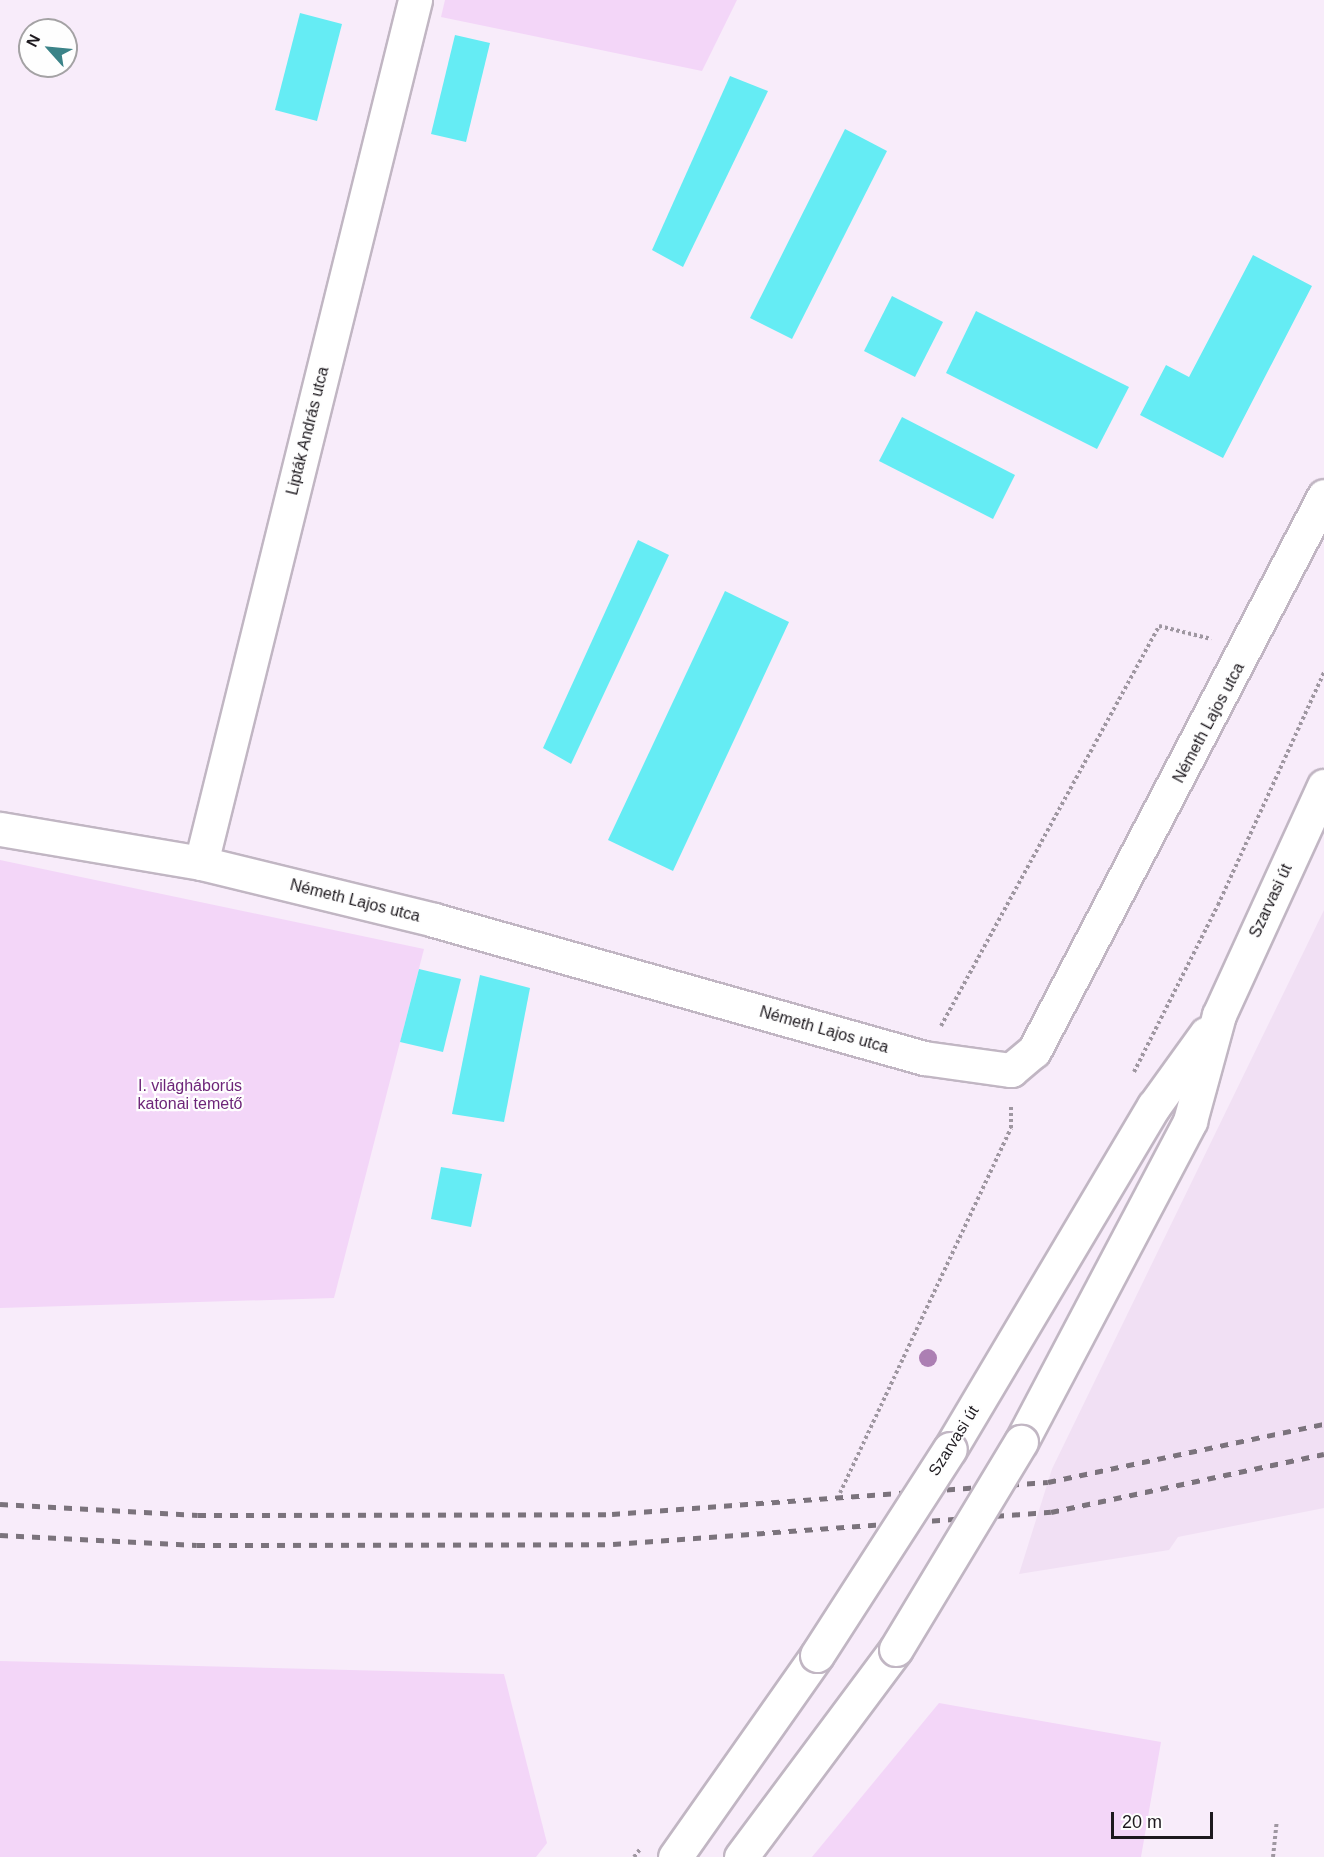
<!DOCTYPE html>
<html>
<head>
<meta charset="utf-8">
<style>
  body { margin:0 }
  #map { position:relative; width:1324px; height:1857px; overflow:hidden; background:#f8ecfa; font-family:Arial,sans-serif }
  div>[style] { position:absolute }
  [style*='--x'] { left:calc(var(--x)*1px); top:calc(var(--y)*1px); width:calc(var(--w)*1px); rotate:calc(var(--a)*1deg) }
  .built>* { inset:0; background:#f1e0f4 }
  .green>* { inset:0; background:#f3d6f8 }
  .building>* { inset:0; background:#65ecf4 }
  .path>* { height:4px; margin-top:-2px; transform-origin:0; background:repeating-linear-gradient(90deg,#9f97a1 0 3px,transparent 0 6px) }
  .roads { filter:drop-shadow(2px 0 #c1b6c3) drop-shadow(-2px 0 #c1b6c3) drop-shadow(0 2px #c1b6c3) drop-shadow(0 -2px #c1b6c3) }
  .minor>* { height:33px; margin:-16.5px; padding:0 16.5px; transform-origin:16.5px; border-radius:16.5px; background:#fff }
  .major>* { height:33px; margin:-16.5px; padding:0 16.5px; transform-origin:16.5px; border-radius:16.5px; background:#fff }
  .rail>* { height:4.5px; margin-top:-2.25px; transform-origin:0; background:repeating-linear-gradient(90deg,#7b737c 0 8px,transparent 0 16px) }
  .bridges { filter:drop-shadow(2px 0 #c1b6c3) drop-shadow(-2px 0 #c1b6c3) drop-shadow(0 2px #c1b6c3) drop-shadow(0 -2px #c1b6c3) }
  .major-bridge>* { height:33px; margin:-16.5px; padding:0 16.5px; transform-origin:16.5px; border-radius:16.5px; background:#fff }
  .trees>* { width:18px; height:18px; margin:-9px; border-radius:50%; background:#ac7fb3 }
  span { translate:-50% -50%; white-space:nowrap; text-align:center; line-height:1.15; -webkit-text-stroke:4.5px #fefefe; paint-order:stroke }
  .street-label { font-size:16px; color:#1d191e }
  .park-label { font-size:16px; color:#6d2579 }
  .north { position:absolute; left:18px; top:18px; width:60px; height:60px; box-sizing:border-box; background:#fefefe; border:2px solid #a4a2a4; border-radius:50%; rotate:297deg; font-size:16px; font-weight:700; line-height:24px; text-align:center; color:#1d191e }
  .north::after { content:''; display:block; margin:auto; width:21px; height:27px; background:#3b8388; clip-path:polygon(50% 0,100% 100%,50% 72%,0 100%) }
  .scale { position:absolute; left:1111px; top:1812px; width:102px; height:27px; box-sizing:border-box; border:3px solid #1d191e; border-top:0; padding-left:8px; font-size:18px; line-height:21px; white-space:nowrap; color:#1d191e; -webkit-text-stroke:4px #fefefe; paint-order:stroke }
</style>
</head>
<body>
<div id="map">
  <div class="built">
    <i style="clip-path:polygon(1324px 910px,1324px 1508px,1178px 1537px,1169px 1550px,1019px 1574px,1052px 1469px)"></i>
  </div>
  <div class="green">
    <i style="clip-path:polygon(445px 0,737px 0,702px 71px,441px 17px)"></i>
    <i style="clip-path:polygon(0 860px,424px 949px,334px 1298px,0 1308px)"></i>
    <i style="clip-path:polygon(0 1661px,504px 1674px,547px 1843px,536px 1857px,0 1857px)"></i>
    <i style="clip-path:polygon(939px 1703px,1161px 1742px,1141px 1857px,812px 1857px)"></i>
  </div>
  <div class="building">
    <i style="clip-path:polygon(300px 13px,342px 24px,317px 121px,275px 110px)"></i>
    <i style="clip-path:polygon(455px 35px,490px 43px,466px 142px,431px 134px)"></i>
    <i style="clip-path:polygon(730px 76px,768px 91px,683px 267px,652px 250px)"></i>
    <i style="clip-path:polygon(845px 129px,887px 151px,792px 339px,750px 318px)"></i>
    <i style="clip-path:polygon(1253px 255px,1312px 286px,1223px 458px,1140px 415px,1166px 365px,1189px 377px)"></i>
    <i style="clip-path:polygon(892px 296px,943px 322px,915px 377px,864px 351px)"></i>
    <i style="clip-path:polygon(976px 311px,1129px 387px,1097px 449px,946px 373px)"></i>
    <i style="clip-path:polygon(902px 417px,1015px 475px,993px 519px,879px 461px)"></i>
    <i style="clip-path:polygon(638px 540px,669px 555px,571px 764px,543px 748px)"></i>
    <i style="clip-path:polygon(725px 591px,789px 622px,673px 871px,608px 840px)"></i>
    <i style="clip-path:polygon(419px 969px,461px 979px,443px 1052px,400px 1042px)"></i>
    <i style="clip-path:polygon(480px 975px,530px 988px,504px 1122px,452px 1114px)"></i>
    <i style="clip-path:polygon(441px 1167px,482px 1174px,471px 1227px,431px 1219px)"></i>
  </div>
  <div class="path">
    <i style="--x:941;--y:1026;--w:456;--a:-61.4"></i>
    <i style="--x:1159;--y:626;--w:54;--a:14"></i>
    <i style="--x:1134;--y:1072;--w:187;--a:-63.3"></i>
    <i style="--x:1218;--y:905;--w:256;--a:-65.5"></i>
    <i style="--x:840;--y:1493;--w:403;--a:-64.9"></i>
    <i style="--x:1011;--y:1128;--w:24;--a:-90"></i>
    <i style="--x:634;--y:1857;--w:11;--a:-52"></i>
    <i style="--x:1273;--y:1857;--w:36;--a:-84"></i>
  </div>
  <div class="roads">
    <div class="minor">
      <i style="--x:0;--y:829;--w:204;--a:9.6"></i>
      <i style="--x:201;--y:863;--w:240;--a:13.7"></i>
      <i style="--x:434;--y:920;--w:509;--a:15.73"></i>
      <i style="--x:924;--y:1058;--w:88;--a:7.9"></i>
      <i style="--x:1011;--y:1070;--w:30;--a:-40"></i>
      <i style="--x:1034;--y:1051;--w:626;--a:-62.41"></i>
      <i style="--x:201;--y:863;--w:889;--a:-76.07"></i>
    </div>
    <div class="major">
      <i style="--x:1021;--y:1442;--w:363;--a:-62.2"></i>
      <i style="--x:1190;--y:1121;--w:110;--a:-74.7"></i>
      <i style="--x:1219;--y:1015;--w:252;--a:-65.4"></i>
      <i style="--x:950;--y:1449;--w:399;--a:-59.3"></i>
      <i style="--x:1154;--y:1106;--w:89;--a:-54.2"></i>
      <i style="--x:675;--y:1857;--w:247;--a:-54.9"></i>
      <i style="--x:741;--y:1857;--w:259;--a:-53.3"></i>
    </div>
  </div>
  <div class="rail">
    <i style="--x:0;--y:1504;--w:198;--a:3.2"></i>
    <i style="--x:198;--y:1515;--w:414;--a:-0.1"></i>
    <i style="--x:612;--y:1514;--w:437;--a:-4.2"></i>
    <i style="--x:1048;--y:1482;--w:282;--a:-11.9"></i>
    <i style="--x:0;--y:1535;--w:197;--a:2.9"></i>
    <i style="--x:197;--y:1545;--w:416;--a:-0.1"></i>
    <i style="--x:613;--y:1544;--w:439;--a:-4.2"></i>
    <i style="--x:1051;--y:1512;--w:279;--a:-12"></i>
  </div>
  <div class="bridges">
    <div class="major-bridge">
      <i style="--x:896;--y:1649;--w:242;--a:-58.9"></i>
      <i style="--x:817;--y:1655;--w:245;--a:-57.2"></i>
    </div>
  </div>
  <div class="trees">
    <i style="left:928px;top:1358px"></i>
  </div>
  <div class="street-label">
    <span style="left:308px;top:431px;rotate:-76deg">Lipták András utca</span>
    <span style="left:1209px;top:723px;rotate:-62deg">Németh Lajos utca</span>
    <span style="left:355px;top:901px;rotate:14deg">Németh Lajos utca</span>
    <span style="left:1271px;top:901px;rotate:-65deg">Szarvasi út</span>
    <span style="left:824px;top:1030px;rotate:16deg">Németh Lajos utca</span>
    <span style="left:954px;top:1441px;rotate:-58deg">Szarvasi út</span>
  </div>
  <div class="park-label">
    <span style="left:190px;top:1095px">I. világháborús<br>katonai temető</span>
  </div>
  <div class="north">N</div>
  <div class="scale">20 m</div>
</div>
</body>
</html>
